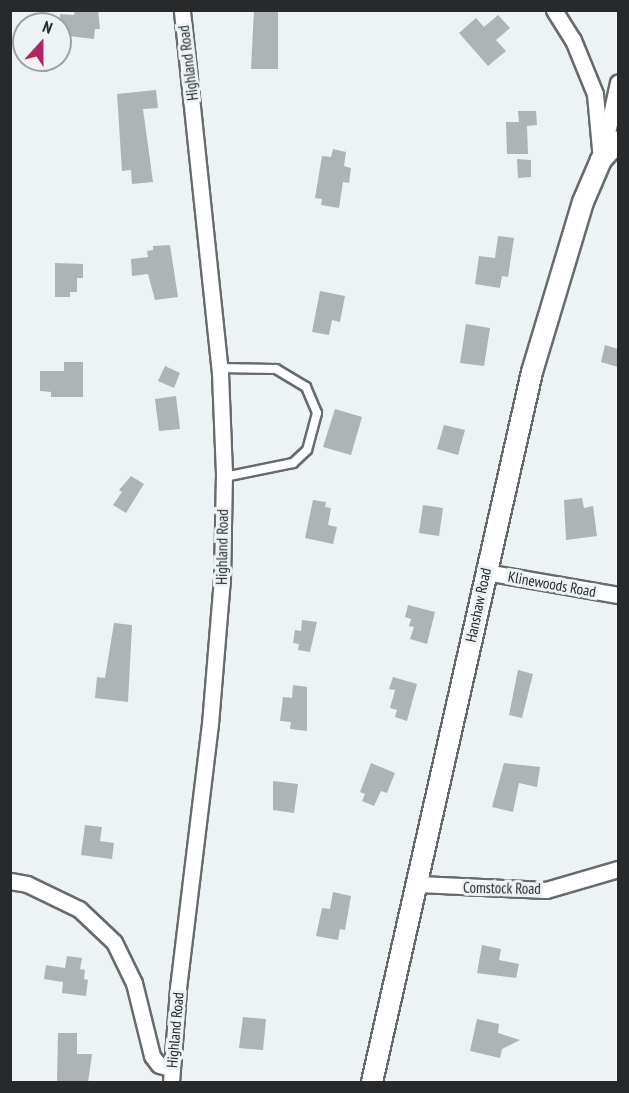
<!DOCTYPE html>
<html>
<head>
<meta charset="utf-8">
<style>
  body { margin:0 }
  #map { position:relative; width:629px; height:1093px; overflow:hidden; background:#edf2f5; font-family:"PT Sans Narrow",sans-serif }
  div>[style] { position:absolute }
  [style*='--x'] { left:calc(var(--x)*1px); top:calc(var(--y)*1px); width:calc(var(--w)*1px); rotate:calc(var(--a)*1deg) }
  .building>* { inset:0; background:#aeb3b5 }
  .roads { filter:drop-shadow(2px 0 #676b6e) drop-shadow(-2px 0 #676b6e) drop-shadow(0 2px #676b6e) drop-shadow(0 -2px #676b6e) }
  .service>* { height:8px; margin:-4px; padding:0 4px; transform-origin:4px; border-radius:4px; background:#fff }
  .minor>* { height:15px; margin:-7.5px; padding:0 7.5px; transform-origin:7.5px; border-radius:7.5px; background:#fff }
  .tertiary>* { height:20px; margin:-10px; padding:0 10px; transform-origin:10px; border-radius:10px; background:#fff }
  span { translate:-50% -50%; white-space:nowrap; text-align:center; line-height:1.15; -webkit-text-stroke:6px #edf2f5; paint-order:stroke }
  .street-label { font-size:15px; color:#27292a }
  .frame { position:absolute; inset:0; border:12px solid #27292a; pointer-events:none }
  .north { position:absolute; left:12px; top:12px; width:60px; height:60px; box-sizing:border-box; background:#edf2f5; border:2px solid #9ea2a4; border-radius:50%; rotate:21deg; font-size:16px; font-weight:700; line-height:24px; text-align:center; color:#27292a }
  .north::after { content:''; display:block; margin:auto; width:21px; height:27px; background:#b02665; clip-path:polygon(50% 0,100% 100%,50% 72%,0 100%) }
</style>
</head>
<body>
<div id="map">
  <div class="building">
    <i style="clip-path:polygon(75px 10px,98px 10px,100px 29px,95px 29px,94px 39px,60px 35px,60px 14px,74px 15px)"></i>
    <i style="clip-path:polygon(254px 10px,278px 10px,278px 69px,251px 69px)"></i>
    <i style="clip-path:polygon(498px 15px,510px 28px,496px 40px,506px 51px,488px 66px,459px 33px,476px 18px,484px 27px)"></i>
    <i style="clip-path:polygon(156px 90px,158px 108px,143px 109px,153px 182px,132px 184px,131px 170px,122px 171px,117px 94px)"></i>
    <i style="clip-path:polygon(518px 111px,536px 111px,537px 125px,527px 126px,528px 154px,507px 154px,506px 122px,519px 122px)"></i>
    <i style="clip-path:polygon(333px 149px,346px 152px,344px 166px,351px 168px,349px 183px,343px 182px,339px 208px,321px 205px,322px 199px,315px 198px,322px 156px,331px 157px)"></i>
    <i style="clip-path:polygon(517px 159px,531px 160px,531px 177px,518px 178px)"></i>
    <i style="clip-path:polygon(498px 236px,514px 238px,508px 277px,502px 276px,500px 288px,475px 284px,479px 256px,495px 258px)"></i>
    <i style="clip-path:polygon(170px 245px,178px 297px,155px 300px,148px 274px,132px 276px,131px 259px,148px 257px,147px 251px,153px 250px,153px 246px)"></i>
    <i style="clip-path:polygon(55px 263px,83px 264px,83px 278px,77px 278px,77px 292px,70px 292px,70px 297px,55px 297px)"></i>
    <i style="clip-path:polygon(320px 291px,345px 296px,340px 322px,332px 320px,329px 335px,312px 332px)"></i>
    <i style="clip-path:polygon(466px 324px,490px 328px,484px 366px,460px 363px)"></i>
    <i style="clip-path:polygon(605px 345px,618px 349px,618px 367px,601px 362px)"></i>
    <i style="clip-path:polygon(64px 362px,83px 362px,83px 397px,51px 397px,51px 392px,40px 391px,40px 371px,64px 371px)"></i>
    <i style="clip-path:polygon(165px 366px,180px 373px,174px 388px,158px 381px)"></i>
    <i style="clip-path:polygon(176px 396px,180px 429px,159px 431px,155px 399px)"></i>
    <i style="clip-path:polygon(335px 409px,362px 417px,351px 455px,323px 447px)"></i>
    <i style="clip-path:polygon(444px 425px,465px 430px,458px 455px,437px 449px)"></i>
    <i style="clip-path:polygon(131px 476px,144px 484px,126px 513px,113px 505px,122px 492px,119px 490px)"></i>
    <i style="clip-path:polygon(582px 498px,584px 508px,593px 506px,597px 536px,566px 540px,564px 500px)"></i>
    <i style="clip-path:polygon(313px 500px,326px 502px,325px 507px,331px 508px,328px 525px,337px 527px,333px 544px,305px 538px)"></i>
    <i style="clip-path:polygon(423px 505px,443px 508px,439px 536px,419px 533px)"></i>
    <i style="clip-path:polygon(408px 605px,435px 612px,427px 644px,410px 639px,414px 627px,409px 626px,411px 619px,405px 617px)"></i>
    <i style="clip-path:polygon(302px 620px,317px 622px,310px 652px,298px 650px,299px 644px,293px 643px,295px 630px,301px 631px)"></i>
    <i style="clip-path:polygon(114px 623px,132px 625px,128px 702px,95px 698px,97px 677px,105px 678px)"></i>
    <i style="clip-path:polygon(518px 670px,533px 674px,522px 718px,509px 715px)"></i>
    <i style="clip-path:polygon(393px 677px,417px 684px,407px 721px,395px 717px,397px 710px,390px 708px,395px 690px,389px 689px)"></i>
    <i style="clip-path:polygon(293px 685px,307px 687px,307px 731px,290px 729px,291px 722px,280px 721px,283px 697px,292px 698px)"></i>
    <i style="clip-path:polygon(371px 763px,395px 773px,387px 793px,381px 791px,374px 806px,362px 801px,365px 794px,360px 792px)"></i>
    <i style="clip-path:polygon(504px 763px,540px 767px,537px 787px,519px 783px,513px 812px,492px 807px)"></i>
    <i style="clip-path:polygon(273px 781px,298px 784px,294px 813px,273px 810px)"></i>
    <i style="clip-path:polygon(85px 825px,102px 827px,100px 841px,114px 843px,112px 859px,81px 855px)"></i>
    <i style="clip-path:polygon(333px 892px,351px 896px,345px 930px,340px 929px,338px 940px,316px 936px,322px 908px,330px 909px)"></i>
    <i style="clip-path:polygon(482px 945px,501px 949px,499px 960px,519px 964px,516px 978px,477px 973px)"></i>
    <i style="clip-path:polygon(67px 956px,82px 958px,80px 969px,85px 970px,84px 979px,88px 980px,86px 996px,62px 993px,63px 982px,44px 979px,46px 965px,65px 968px)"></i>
    <i style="clip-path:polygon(243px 1017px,266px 1019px,263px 1050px,239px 1048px)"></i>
    <i style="clip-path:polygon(477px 1019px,499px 1024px,498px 1033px,520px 1040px,502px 1049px,500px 1058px,470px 1051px)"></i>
    <i style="clip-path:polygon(58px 1033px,77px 1033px,77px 1054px,92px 1054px,88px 1083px,57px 1083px)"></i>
  </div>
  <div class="roads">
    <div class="service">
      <i style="--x:219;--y:368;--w:57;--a:1"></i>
      <i style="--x:276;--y:369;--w:35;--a:31"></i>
      <i style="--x:306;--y:387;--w:28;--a:67"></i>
      <i style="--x:317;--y:413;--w:38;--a:105"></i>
      <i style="--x:307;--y:450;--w:19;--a:137"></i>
      <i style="--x:293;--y:463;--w:70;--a:168.5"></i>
    </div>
    <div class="minor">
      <i style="--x:554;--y:10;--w:36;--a:58"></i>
      <i style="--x:573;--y:40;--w:58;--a:67.8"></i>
      <i style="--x:595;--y:94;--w:66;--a:84.8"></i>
      <i style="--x:604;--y:147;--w:66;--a:-77.8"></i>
      <i style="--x:485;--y:572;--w:135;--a:9.8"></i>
      <i style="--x:10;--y:881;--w:17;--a:10"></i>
      <i style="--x:27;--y:884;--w:58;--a:25.7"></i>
      <i style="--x:79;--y:909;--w:48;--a:43.3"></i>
      <i style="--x:114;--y:942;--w:46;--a:64"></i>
      <i style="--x:134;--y:983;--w:75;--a:76.1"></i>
      <i style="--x:152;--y:1056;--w:11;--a:52"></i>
      <i style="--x:159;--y:1065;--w:12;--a:14"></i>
      <i style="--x:419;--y:884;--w:127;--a:2.7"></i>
      <i style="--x:546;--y:890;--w:75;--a:-16.3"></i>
      <i style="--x:171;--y:1082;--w:94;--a:-85.7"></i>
      <i style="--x:178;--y:988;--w:266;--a:-83.1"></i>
      <i style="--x:210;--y:724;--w:146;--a:-85.3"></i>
      <i style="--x:222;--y:578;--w:105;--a:-88.9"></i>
      <i style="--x:224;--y:473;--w:100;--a:-92.3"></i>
      <i style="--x:220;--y:373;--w:365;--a:-96"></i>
    </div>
    <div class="tertiary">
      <i style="--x:372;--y:1082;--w:728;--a:-77.3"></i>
      <i style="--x:532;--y:372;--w:177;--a:-73.3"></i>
      <i style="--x:583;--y:202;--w:46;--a:-66.8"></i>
      <i style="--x:601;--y:160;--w:25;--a:-48"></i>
    </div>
  </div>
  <div class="street-label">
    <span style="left:188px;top:63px;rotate:-97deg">Highland Road</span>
    <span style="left:222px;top:547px;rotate:-89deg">Highland Road</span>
    <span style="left:552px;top:584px;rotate:10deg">Klinewoods Road</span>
    <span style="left:478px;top:605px;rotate:-78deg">Hanshaw Road</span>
    <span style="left:502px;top:888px;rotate:1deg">Comstock Road</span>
    <span style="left:175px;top:1030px;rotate:-85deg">Highland Road</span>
  </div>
  <div class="frame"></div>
  <div class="north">N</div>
</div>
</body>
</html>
